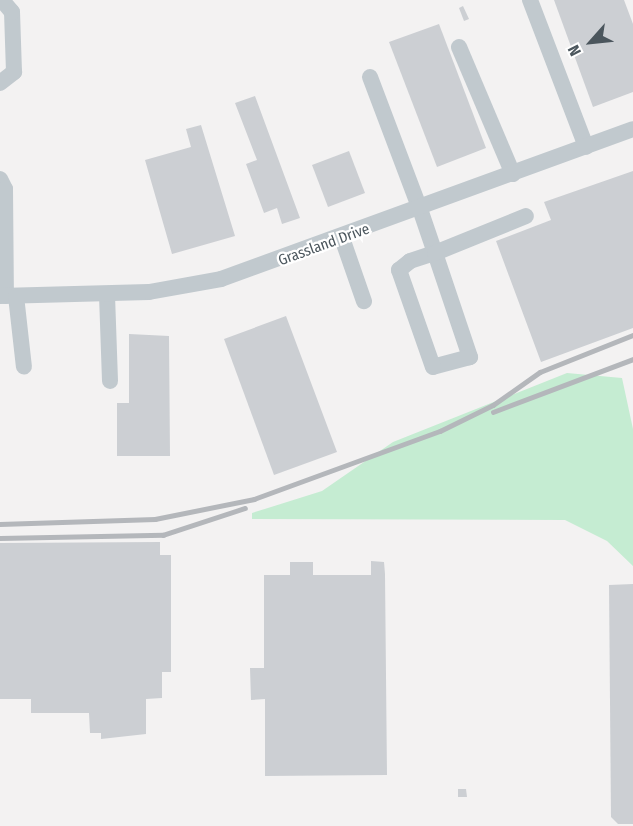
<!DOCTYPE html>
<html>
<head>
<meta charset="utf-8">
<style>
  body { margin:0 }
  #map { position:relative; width:633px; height:826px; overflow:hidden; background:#f3f2f2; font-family:"Fira Sans Condensed",sans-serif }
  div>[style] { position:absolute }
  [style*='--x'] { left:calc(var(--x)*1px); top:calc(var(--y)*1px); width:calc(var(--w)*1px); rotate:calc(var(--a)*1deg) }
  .green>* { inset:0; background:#c5ecd2 }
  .building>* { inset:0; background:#cccfd3 }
  .minor>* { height:16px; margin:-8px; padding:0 8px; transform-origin:8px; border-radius:8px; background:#c1c9ce }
  .rail>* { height:4.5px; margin:-2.25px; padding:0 2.25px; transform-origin:2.25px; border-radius:2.25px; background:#b4b7bb }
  span { translate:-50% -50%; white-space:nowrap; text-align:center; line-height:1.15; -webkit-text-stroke:4.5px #fff; paint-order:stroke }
  .street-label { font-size:15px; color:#4b565d }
  .north { position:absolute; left:561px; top:12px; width:60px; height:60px; -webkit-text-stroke:4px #fff; paint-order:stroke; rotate:243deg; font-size:16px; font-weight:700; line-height:24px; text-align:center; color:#4b565d }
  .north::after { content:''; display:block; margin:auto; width:21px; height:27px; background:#4b565d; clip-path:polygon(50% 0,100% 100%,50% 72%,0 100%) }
</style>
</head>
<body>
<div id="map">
  <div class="green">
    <i style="clip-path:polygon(567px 373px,622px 378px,633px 429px,633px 566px,607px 541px,565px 520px,252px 519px,252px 513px,322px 491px,393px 442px)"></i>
  </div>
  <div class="building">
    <i style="clip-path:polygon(554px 0,624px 0,633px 24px,633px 92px,593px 107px)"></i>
    <i style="clip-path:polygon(463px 6px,469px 19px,464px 21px,459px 8px)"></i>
    <i style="clip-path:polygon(439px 24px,486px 148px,437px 167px,389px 42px)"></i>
    <i style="clip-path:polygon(255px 96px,300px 218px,282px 224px,277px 208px,264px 213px,246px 164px,257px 160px,235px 103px)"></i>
    <i style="clip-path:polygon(201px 125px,235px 236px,172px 254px,145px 160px,191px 147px,186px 129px)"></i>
    <i style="clip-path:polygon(349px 151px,365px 193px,328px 207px,312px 165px)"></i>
    <i style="clip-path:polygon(633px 171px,633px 328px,541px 362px,496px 241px,551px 220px,544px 202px)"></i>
    <i style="clip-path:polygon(286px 316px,337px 452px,274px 475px,224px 339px)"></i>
    <i style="clip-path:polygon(129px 334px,169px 336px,170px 456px,117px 456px,117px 403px,129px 403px)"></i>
    <i style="clip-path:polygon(160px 542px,160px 555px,171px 555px,171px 672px,162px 672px,162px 698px,146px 699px,146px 734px,101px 739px,101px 733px,90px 733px,89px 713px,31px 713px,31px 699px,0 699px,0 543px)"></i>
    <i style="clip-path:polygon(371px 561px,384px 562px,385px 574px,387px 775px,265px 776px,265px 699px,251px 700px,250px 668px,264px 668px,264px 575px,290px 575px,290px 562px,313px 562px,313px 575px,371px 575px)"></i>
    <i style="clip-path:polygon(633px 584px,633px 824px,618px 824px,611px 817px,609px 585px)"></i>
    <i style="clip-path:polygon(458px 789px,466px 789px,467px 797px,458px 797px)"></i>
  </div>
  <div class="minor">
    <i style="--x:530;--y:0;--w:157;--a:69.1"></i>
    <i style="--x:459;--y:47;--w:138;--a:67"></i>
    <i style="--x:370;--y:77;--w:141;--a:69.3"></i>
    <i style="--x:420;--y:209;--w:46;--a:71.2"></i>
    <i style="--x:435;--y:253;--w:110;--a:71.4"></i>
    <i style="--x:470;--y:357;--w:38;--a:165"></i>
    <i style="--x:433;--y:367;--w:103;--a:-109.3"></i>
    <i style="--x:399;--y:270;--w:14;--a:-39"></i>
    <i style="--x:410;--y:261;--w:26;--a:-18"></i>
    <i style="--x:435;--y:253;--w:98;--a:-22.1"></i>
    <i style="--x:0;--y:83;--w:18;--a:-38"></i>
    <i style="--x:14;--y:72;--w:60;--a:-91.9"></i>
    <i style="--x:12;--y:12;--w:16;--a:-130"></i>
    <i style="--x:0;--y:179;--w:11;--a:63"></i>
    <i style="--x:5;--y:189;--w:107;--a:89.5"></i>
    <i style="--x:342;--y:238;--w:67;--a:70.8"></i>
    <i style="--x:107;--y:295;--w:86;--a:88"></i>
    <i style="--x:0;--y:296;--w:149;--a:-1.5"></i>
    <i style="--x:149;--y:292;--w:73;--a:-10.2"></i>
    <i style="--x:221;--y:279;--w:438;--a:-20"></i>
    <i style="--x:16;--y:296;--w:71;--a:83.6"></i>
  </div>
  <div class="rail">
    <i style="--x:493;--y:412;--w:150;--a:-20.7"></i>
    <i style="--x:0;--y:524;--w:155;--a:-1.8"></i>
    <i style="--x:155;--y:519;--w:101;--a:-11.4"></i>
    <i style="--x:254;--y:499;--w:198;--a:-20.1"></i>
    <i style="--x:440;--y:431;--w:59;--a:-26.1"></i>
    <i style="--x:493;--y:405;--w:57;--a:-35.1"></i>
    <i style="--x:540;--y:372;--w:100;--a:-21.7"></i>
    <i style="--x:0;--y:538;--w:163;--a:-1.1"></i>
    <i style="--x:163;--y:535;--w:86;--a:-18.2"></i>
  </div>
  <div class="street-label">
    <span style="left:324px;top:245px;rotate:-20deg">Grassland Drive</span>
  </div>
  <div class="north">N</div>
</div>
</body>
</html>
